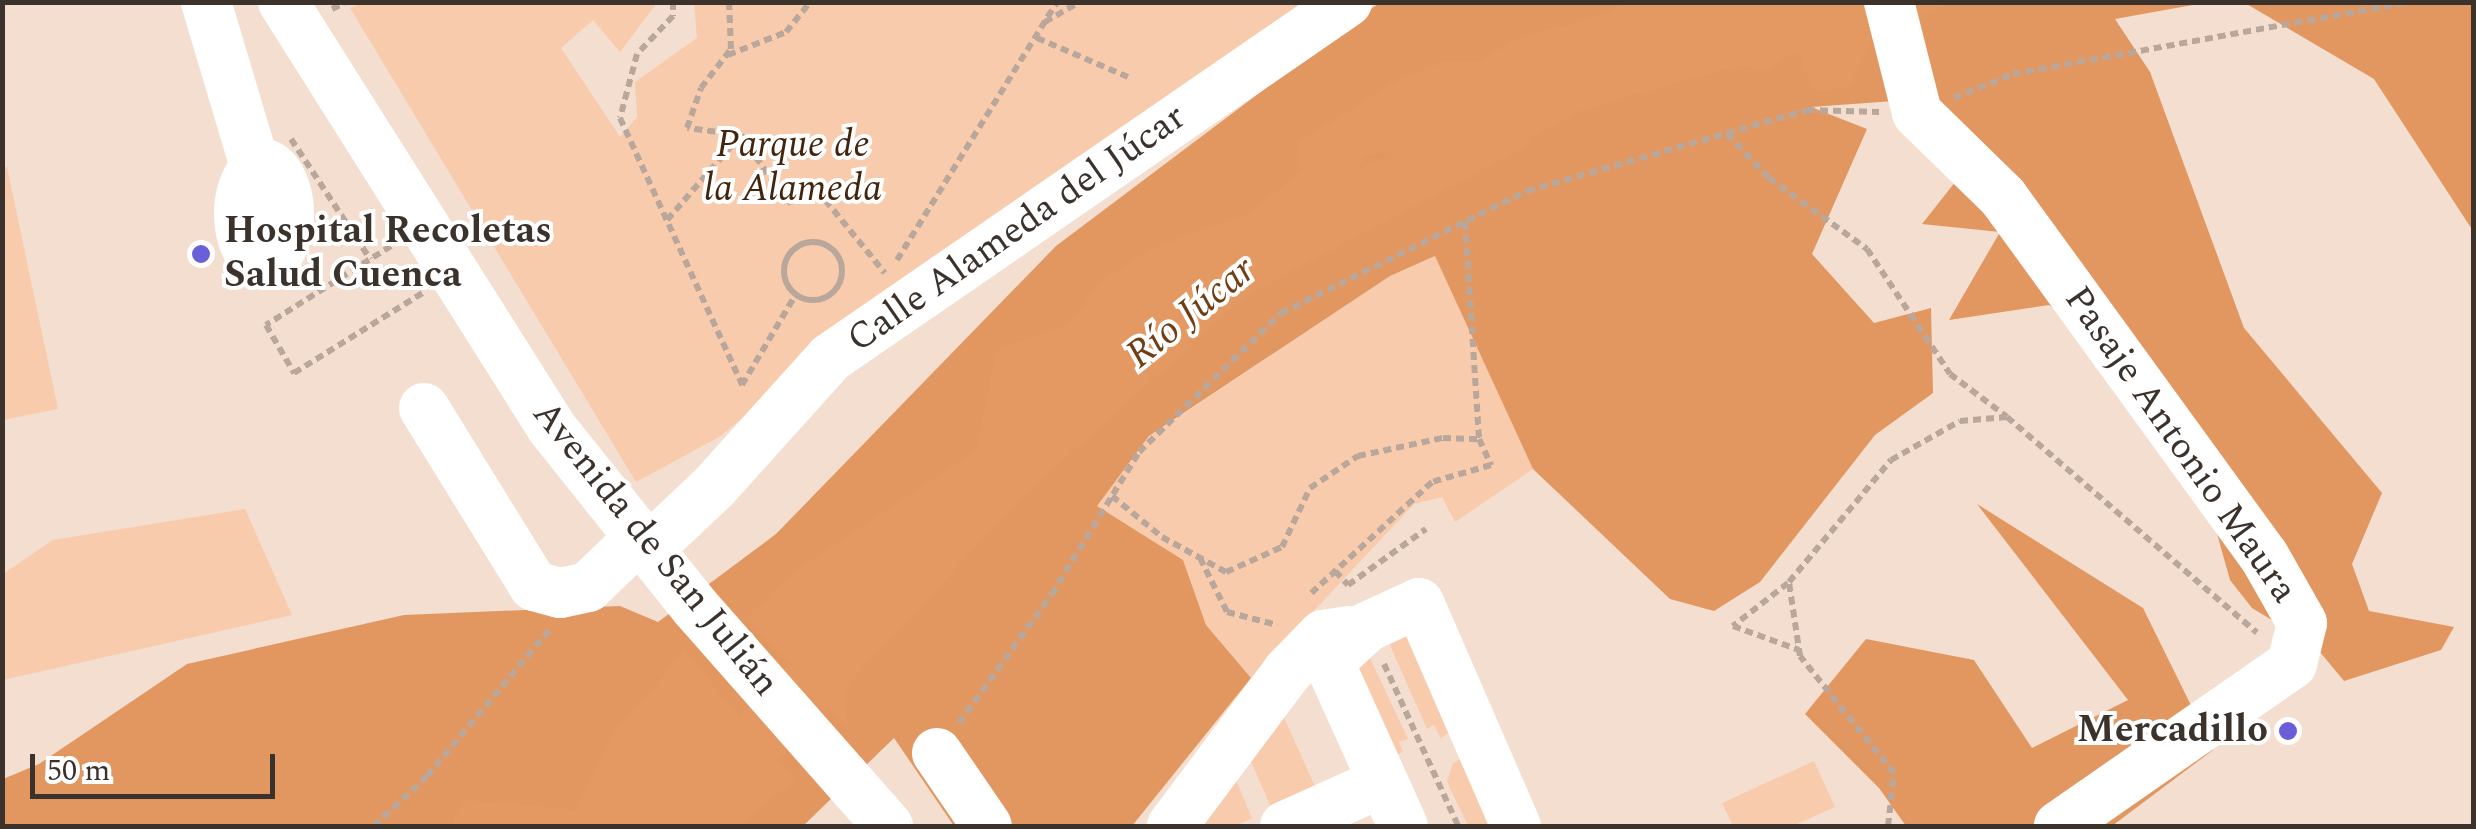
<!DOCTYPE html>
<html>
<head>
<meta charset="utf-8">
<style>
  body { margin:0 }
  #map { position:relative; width:2476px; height:829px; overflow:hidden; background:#f4decf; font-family:Spectral,serif }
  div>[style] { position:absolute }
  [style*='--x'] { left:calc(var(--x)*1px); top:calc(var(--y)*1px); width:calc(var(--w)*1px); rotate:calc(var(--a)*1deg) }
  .green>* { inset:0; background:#f8cbac }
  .forest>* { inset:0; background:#e29760 }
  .water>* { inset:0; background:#e49962 }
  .river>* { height:58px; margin:-29px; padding:0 29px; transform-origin:29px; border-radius:29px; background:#e49962 }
  .path>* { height:6px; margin-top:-3px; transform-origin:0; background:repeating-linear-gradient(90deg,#b9a79b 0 8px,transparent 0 13px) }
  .path>.ring { margin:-3px; padding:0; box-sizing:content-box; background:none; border:6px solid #b9a79b; border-radius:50% }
  .minor>* { height:50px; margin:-25px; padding:0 25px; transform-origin:25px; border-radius:25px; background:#fff }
  .minor>.ring { margin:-25px; padding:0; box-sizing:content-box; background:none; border:50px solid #fff; border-radius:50% }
  .dots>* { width:28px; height:28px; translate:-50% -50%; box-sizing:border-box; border:5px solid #fff; border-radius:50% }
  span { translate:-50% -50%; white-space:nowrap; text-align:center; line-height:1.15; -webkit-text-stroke:8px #fff; paint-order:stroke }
  .park-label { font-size:38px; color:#43250d; font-style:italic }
  .street-label { font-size:38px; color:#3b322c }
  .poi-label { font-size:38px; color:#3b322c; font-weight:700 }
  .left { translate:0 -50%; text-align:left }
  .right { translate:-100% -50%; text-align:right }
  .water-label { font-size:40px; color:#703f16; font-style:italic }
  .frame { position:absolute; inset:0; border:5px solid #3b322c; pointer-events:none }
  .scale { position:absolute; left:30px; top:754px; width:245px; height:45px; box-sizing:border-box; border:5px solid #3b322c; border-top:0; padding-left:12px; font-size:30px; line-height:35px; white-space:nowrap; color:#3b322c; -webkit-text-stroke:8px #fff; paint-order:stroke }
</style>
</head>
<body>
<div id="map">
  <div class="green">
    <i style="clip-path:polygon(365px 2px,657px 3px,620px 52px,593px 20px,561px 48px,620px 137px,637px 117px,635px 82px,697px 38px,694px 3px,1332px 3px,968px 234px,719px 437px,636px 482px,350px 8px)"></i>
    <i style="clip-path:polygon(7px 167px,58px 409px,3px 420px,2px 168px)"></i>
    <i style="clip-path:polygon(1436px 256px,1533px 469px,1455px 522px,1442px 497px,1414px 504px,1251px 678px,1206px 625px,1183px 560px,1096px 506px,1149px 437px,1390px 276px)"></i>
    <i style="clip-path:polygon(245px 509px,292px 615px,3px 680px,3px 574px,53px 540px)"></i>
    <i style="clip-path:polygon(1385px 634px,1406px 635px,1451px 731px,1441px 738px,1434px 725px,1427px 729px)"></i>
    <i style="clip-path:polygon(1363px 643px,1408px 739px,1399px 742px,1403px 752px,1391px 757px,1349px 653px)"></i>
    <i style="clip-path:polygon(1277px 702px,1317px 791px,1273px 812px,1239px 734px)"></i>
    <i style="clip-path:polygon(1462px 758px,1493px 826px,1468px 826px,1447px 782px,1453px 763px)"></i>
    <i style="clip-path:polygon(1228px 761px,1252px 818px,1235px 826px,1183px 826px)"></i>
    <i style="clip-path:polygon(1814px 761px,1835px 807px,1792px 826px,1733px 826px,1722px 803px)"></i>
  </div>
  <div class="forest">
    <i style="clip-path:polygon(1379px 3px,2204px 3px,2115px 19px,2150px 72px,2244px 328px,2382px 493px,2352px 564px,2369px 611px,2454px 627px,2441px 650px,2344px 681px,2315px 646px,2252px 608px,2230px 580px,2214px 523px,2144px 363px,2049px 305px,1949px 320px,2000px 232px,1922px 224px,1971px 162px,1894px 101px,1811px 107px,1867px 129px,1812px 254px,1874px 323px,1931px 308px,1933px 393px,1875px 435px,1760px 582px,1714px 611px,1670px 599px,1533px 469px,1435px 256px,1390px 276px,1149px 436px,1097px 506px,1183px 560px,1206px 625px,1251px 678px,1132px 826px,954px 826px,894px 738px,803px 826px,3px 826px,3px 779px,39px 764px,187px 664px,404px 615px,620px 606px,658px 622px,776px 534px,1056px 246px)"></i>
    <i style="clip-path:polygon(2245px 3px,2473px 3px,2473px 231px,2374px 79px)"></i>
    <i style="clip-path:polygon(1977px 504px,2143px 608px,2213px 750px,2112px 826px,1906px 826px,1879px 788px,1805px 714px,1866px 639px,1974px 660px,2032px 748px,2128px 700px)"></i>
  </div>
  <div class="water">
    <i style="clip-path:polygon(1622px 3px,1953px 3px,1876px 33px,1850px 87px,1813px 91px,1798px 50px,1763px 71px,1748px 65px,1694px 77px,1582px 110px,1484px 163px,1452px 167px,1412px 152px,1366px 154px,1320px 239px,1260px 282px,1198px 310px,1181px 300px,1162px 350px,1095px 418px,1065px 400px,1057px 457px,944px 576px,939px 554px,907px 556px,907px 605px,843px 689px,849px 729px,747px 617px,792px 573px,976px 450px,997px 350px,1069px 324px,1103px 279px,1156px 247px,1252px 212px,1300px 171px,1298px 143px,1399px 79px,1444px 62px,1479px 62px,1516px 39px,1610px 13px)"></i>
    <i style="clip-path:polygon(684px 651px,796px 780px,737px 826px,457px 826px,453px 818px,465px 800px,576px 810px,612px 736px)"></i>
  </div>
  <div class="river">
    <i style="--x:678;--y:826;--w:476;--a:-47.2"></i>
    <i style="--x:1001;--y:477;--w:308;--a:-42"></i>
    <i style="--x:1230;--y:271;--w:311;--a:-28"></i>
  </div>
  <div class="path">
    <i style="--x:673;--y:2;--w:14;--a:90"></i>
    <i style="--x:673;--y:16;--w:52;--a:133.5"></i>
    <i style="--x:637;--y:54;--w:66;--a:104.9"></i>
    <i style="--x:620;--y:118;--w:294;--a:65.4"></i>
    <i style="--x:332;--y:9;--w:16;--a:-27"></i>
    <i style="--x:1045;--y:22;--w:39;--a:-30"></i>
    <i style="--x:1037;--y:38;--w:99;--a:23.2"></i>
    <i style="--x:728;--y:55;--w:62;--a:-21.6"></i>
    <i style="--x:786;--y:32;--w:38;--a:-51"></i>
    <i style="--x:1954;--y:98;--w:64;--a:-22.1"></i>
    <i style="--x:2013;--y:74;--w:404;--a:-10.3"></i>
    <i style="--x:1727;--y:134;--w:61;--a:46.3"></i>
    <i style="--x:1769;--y:178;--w:121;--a:35.9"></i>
    <i style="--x:1867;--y:249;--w:150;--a:56.4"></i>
    <i style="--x:1950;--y:374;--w:71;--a:37"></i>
    <i style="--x:741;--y:135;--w:82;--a:55.9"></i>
    <i style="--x:787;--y:203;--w:33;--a:-23"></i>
    <i style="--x:817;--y:190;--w:107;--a:50.7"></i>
    <i style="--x:291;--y:139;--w:144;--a:56.6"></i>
    <i style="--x:667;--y:220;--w:113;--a:-49"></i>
    <i style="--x:741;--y:135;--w:54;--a:-172.6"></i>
    <i style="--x:687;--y:128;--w:42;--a:-70.7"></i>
    <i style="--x:701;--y:88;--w:49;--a:-52.4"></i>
    <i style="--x:731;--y:49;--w:47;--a:-92.4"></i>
    <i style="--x:1465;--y:222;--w:217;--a:86.3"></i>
    <i class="ring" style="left:784px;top:242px;width:52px;height:52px"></i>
    <i style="--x:391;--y:246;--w:148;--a:147.7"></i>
    <i style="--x:266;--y:325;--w:56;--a:59.7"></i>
    <i style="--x:294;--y:373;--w:153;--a:-31.9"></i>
    <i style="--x:897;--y:260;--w:304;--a:-58.2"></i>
    <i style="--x:742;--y:385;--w:106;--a:-59.3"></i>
    <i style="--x:1112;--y:496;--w:65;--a:39.4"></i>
    <i style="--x:1162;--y:537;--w:73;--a:28.7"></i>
    <i style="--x:1226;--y:572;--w:61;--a:-24.1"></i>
    <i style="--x:1282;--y:547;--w:65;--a:-64.6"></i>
    <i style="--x:1310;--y:488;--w:58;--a:-33.7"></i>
    <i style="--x:1358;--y:456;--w:87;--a:-12"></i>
    <i style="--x:1443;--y:438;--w:36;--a:2"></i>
    <i style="--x:1479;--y:439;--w:29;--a:65"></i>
    <i style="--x:1491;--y:465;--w:61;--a:163.9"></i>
    <i style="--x:1432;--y:482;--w:168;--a:137.4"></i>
    <i style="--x:1200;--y:558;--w:60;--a:63.4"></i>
    <i style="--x:1227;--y:612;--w:52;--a:14.6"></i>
    <i style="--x:1335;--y:571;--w:19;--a:47"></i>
    <i style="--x:1348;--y:585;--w:96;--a:-35.7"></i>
    <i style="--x:1788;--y:583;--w:70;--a:142"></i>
    <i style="--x:1733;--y:626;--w:70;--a:20"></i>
    <i style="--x:1384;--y:664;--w:178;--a:65.4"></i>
    <i style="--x:959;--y:723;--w:159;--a:-54.2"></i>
    <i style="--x:1052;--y:594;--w:167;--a:-58.5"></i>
    <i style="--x:1139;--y:452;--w:199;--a:-44.4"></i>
    <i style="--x:1281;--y:313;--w:275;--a:-26.4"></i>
    <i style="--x:1527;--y:191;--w:291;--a:-16.1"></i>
    <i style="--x:1807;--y:110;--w:72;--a:1.6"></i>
    <i style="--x:374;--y:826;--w:73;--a:-43.3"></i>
    <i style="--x:427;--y:776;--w:192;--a:-50.1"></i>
    <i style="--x:1888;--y:826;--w:53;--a:-83.5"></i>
    <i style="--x:1894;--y:773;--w:150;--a:-128.8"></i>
    <i style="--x:1800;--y:656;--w:75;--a:-98.5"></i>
    <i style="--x:1789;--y:582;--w:159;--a:-50.1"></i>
    <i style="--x:1891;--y:460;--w:79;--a:-29.5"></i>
    <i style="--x:1960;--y:421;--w:47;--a:-4.9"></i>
    <i style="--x:2007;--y:417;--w:330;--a:40.8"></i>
  </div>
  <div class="minor">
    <i style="--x:206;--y:2;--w:168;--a:73.4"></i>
    <i style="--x:283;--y:2;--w:504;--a:57.73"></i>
    <i style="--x:552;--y:428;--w:229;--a:51.4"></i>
    <i style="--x:695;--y:607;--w:292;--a:48.6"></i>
    <i style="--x:1889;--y:2;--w:114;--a:75.8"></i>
    <i style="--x:1917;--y:113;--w:120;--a:44.3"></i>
    <i style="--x:2003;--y:197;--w:444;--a:54"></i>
    <i style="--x:2264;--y:556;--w:77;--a:60.4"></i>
    <i style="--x:2302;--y:623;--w:42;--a:103.7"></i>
    <i style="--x:2292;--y:664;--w:284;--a:145.2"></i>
    <i class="ring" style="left:239px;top:164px;width:-6px;height:-6px"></i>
    <i style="--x:424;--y:408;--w:209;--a:58.3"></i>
    <i style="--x:534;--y:586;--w:27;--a:15"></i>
    <i style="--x:560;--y:593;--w:29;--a:-12"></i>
    <i style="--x:588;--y:587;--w:69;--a:-43.8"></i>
    <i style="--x:647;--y:550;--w:92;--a:-43.2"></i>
    <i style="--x:714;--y:487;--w:173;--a:-48"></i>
    <i style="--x:830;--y:358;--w:628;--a:-34.55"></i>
    <i style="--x:937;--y:753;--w:88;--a:55.6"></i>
    <i style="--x:1172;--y:826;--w:192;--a:-53.2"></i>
    <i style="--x:1287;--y:672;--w:52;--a:-45.8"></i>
    <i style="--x:1323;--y:635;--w:25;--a:-9"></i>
    <i style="--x:1285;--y:826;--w:107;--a:-24.2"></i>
    <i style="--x:1403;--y:826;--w:180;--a:-114.3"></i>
    <i style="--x:1329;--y:662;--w:52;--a:-42.6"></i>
    <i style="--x:1367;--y:627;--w:57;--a:-24.8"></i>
    <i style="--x:1419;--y:603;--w:243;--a:66.5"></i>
  </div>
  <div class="dots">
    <i style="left:201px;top:254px;background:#6b5fd9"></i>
    <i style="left:2288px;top:731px;background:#6b5fd9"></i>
  </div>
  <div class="park-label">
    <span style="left:793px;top:168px">Parque de<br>la Alameda</span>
  </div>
  <div class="street-label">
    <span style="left:1017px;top:229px;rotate:-35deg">Calle Alameda del Júcar</span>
    <span style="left:2180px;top:445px;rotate:55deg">Pasaje Antonio Maura</span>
    <span style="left:655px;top:549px;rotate:51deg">Avenida de San Julián</span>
  </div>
  <div class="poi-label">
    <span class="left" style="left:224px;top:254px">Hospital Recoletas<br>Salud Cuenca</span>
    <span class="right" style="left:2268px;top:731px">Mercadillo</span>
  </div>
  <div class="water-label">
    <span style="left:1191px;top:313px;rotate:-39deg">Río Júcar</span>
  </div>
  <div class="frame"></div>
  <div class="scale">50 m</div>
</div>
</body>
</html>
